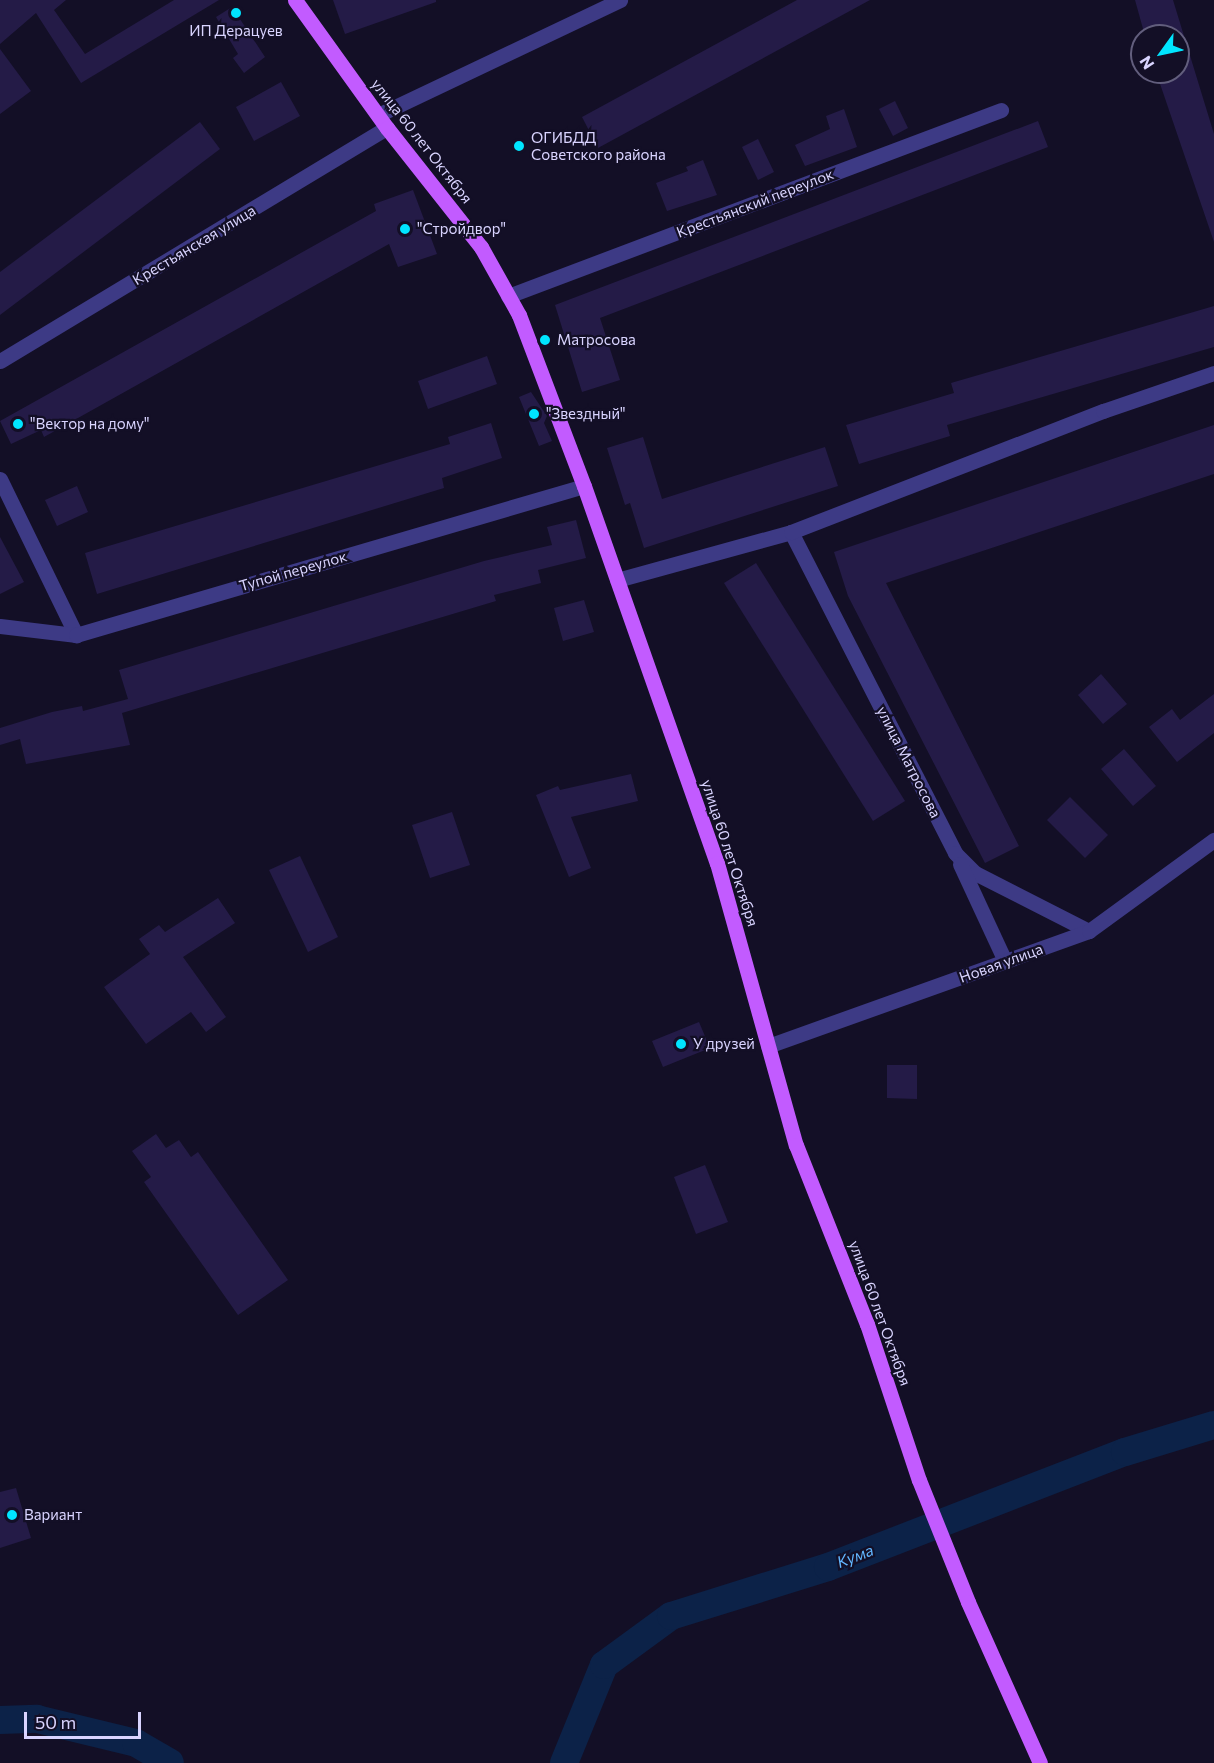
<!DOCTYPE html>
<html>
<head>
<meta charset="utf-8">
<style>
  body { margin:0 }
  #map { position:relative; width:1214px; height:1763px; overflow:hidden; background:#130f26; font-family:Commissioner,sans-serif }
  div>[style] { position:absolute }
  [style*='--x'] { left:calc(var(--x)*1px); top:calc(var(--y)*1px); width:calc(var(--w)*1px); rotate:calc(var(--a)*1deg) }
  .river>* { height:28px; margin:-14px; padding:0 14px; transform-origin:14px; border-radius:14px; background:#0c2248 }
  .building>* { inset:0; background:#241b47 }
  .minor>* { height:15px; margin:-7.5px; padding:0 7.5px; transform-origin:7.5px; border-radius:7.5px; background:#3d3a85 }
  .major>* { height:15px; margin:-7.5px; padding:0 7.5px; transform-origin:7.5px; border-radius:7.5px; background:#c25bff }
  .dots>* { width:16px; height:16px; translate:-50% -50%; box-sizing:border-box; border:3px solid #130f26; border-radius:50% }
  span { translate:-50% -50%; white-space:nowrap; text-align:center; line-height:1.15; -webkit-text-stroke:4.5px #130f26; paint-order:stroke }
  .poi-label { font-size:15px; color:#d9d4ff }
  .left { translate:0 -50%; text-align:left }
  .street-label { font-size:15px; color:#d9d4ff }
  .water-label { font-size:16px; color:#62b6ff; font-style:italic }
  .north { position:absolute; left:1130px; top:24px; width:60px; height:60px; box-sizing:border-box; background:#130f26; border:2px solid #625e7d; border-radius:50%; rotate:237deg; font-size:16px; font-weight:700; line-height:24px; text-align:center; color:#d9d4ff }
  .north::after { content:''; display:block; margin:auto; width:21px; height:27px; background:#00e5ff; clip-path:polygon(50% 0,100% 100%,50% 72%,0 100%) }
  .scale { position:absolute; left:24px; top:1712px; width:117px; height:27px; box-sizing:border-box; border:3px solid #d9d4ff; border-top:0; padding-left:8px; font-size:18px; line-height:21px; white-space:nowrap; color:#d9d4ff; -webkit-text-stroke:4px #130f26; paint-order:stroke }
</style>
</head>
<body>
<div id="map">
  <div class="river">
    <i style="--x:0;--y:1720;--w:37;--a:-2"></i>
    <i style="--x:37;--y:1719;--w:102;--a:13.6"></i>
    <i style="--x:136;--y:1743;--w:39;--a:30"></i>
    <i style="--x:564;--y:1763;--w:106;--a:-67.8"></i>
    <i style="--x:604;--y:1665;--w:83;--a:-36.2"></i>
    <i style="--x:671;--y:1616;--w:164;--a:-17.3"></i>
    <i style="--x:828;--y:1567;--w:318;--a:-21.2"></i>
    <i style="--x:1125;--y:1452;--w:93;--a:-16.9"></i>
  </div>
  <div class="building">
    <i style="clip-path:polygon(0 0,66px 0,54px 10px,85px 54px,174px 0,219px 0,81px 83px,36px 13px,0 44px)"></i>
    <i style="clip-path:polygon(333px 0,436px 0,436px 2px,345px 34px)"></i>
    <i style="clip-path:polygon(797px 0,870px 0,598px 148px,582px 117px)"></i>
    <i style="clip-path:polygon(1135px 0,1173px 0,1214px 134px,1214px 242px,1156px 72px,1178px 72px,1178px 36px,1145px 36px)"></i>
    <i style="clip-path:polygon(232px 7px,265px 57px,244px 73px,233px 58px,238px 54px,216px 17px)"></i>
    <i style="clip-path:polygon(0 49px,31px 91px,0 114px)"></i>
    <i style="clip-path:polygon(281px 82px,300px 116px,254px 141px,236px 107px)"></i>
    <i style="clip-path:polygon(895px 101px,908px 128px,893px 136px,879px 109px)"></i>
    <i style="clip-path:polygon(844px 109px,857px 147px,805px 166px,795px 145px,830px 129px,826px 116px)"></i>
    <i style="clip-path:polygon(1038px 121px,1048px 147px,600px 318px,620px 380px,582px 392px,555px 305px)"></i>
    <i style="clip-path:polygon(200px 122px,220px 149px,0 315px,0 272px)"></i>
    <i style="clip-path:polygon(758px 139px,774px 172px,758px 180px,742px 147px)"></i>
    <i style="clip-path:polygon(703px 160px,717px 195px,667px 211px,656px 183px,688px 171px,686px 167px)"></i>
    <i style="clip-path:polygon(413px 190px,437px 254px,398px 267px,389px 244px,44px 437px,41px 430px,11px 444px,0 421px,376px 211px,374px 204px)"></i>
    <i style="clip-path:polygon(1214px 306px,1214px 347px,947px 425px,950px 436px,859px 464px,846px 425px,954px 393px,951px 383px)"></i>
    <i style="clip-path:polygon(487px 356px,497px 384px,428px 409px,418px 381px)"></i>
    <i style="clip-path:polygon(531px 392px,547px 416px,544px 423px,552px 441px,539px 446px,519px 397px)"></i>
    <i style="clip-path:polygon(491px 423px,502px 458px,442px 478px,444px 488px,97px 594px,85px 553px,450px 444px,448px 437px)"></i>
    <i style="clip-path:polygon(1214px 425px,1214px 474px,886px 583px,1019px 846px,985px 863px,848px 596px,834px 552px)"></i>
    <i style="clip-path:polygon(643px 437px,662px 499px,825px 447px,838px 486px,644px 548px,630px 503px,625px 505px,607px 448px)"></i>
    <i style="clip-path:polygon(77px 486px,88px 512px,57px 526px,45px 500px)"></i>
    <i style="clip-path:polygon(576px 520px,586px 558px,538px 570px,541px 583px,494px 595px,496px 601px,122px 713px,130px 745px,26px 764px,20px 739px,0 745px,0 728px,52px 712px,82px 706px,83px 711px,128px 699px,119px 670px,484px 561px,552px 545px,547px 527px)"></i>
    <i style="clip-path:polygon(0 537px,24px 582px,0 594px)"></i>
    <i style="clip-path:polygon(756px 563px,905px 801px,873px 821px,724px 583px)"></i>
    <i style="clip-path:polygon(584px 600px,594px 632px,563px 641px,554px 608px)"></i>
    <i style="clip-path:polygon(1101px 674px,1127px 704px,1103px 724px,1078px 695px)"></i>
    <i style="clip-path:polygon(1214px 694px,1214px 733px,1177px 762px,1149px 727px,1172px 709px,1180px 720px)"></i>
    <i style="clip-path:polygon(1124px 749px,1156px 786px,1133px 806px,1101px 769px)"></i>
    <i style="clip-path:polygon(631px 774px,638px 801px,571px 817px,591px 868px,569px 877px,536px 795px,558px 786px,560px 790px)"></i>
    <i style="clip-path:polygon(1070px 797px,1108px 835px,1085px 858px,1047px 820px)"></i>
    <i style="clip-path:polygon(452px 812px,470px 865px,430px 878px,412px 825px)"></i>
    <i style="clip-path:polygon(300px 856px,338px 937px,308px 952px,269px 870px)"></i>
    <i style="clip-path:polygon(218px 898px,235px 923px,183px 957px,226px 1017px,206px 1032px,191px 1012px,146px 1044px,104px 987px,150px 954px,139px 939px,159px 925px,165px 932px)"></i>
    <i style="clip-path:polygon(699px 1022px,710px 1048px,663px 1067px,652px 1041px)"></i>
    <i style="clip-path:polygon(887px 1065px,917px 1065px,917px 1099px,887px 1098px)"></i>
    <i style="clip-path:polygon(156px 1134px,166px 1148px,179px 1140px,191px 1157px,198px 1152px,288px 1280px,238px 1315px,144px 1182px,151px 1177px,132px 1151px)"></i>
    <i style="clip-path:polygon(705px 1165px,728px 1222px,696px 1234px,674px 1177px)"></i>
    <i style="clip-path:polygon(16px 1488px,31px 1538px,0 1548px,0 1492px)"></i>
  </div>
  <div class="minor">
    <i style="--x:378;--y:115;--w:268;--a:-25.4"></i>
    <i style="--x:508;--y:296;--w:527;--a:-20.67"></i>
    <i style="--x:0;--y:361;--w:452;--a:-31.1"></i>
    <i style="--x:0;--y:479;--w:174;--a:64"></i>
    <i style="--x:791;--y:532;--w:360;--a:62.9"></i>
    <i style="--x:955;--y:853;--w:28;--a:45"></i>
    <i style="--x:975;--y:873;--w:128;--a:27"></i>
    <i style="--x:617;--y:580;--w:180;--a:-15.4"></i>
    <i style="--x:791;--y:532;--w:335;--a:-21.2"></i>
    <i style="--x:1103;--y:411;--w:117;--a:-18.9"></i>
    <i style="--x:0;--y:626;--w:77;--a:6.8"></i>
    <i style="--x:76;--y:635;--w:529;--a:-16.35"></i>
    <i style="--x:960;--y:864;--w:107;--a:65.1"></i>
    <i style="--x:768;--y:1046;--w:341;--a:-19.7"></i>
    <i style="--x:1089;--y:931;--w:155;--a:-36.1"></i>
  </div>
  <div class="major">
    <i style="--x:295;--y:0;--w:158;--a:54.3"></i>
    <i style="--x:387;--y:128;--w:152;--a:51.7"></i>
    <i style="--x:481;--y:247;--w:78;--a:60.8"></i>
    <i style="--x:519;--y:315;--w:183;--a:69.2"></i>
    <i style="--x:584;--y:486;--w:400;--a:70.6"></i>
    <i style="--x:717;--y:863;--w:293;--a:74.4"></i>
    <i style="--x:796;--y:1145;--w:193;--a:68.4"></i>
    <i style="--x:867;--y:1324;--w:164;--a:71.6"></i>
    <i style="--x:919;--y:1480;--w:131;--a:68.1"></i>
    <i style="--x:968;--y:1602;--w:176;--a:65.9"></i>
  </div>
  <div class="dots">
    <i style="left:236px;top:13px;background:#00e5ff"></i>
    <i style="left:519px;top:146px;background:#00e5ff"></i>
    <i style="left:405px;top:229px;background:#00e5ff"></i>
    <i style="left:545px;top:340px;background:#00e5ff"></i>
    <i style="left:534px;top:414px;background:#00e5ff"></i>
    <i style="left:18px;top:424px;background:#00e5ff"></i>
    <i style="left:681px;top:1044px;background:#00e5ff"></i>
    <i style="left:12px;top:1515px;background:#00e5ff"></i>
  </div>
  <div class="poi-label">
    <span style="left:236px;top:31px">ИП Дерацуев</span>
    <span class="left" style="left:531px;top:146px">ОГИБДД<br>Советского района</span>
    <span class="left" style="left:417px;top:229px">"Стройдвор"</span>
    <span class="left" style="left:557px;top:340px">Матросова</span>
    <span class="left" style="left:546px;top:414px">"Звездный"</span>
    <span class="left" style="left:30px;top:424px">"Вектор на дому"</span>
    <span class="left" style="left:693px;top:1044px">У друзей</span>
    <span class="left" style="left:24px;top:1515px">Вариант</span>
  </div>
  <div class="street-label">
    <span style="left:422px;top:141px;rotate:52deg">улица 60 лет Октября</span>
    <span style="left:755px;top:203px;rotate:-21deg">Крестьянский переулок</span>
    <span style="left:194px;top:245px;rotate:-31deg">Крестьянская улица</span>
    <span style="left:293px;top:571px;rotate:-16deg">Тупой переулок</span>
    <span style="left:909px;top:762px;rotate:63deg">улица Матросова</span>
    <span style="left:730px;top:853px;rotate:72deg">улица 60 лет Октября</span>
    <span style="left:1001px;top:963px;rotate:-20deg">Новая улица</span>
    <span style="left:880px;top:1313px;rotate:70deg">улица 60 лет Октября</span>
  </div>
  <div class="water-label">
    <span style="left:855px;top:1556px;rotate:-21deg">Кума</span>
  </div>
  <div class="north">N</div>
  <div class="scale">50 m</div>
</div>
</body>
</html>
